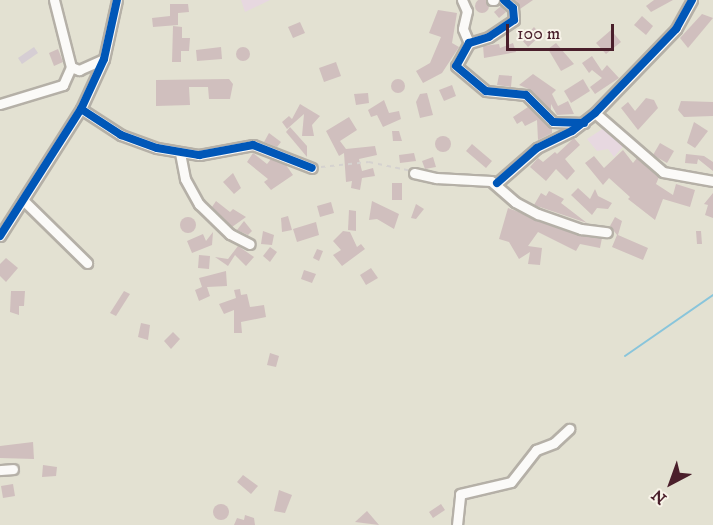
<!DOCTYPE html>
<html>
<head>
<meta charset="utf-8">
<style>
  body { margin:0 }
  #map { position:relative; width:713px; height:525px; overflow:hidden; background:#e3e1d2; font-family:"IM FELL DW Pica",serif }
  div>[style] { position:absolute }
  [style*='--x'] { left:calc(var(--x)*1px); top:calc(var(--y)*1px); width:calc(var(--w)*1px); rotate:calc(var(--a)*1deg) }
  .built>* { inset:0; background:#e7d8e0 }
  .industrial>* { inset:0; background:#d6ced4 }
  .stream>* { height:2px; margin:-1px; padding:0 1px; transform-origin:1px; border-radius:1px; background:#89c5db }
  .building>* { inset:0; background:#d0bfbe }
  .round { border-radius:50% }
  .path>* { height:1.5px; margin-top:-0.75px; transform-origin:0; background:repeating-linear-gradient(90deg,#d5d2cf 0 4.5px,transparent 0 9px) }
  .roads { filter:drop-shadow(2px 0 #b5b0a7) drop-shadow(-2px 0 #b5b0a7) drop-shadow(0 2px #b5b0a7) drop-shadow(0 -2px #b5b0a7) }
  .minor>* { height:9px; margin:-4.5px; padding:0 4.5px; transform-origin:4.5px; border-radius:4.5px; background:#fbfaf8 }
  .cycleway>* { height:8px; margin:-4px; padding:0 4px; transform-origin:4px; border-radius:4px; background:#0057b8 }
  span { translate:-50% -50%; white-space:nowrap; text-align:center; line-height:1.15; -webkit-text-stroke:6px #f7f3e8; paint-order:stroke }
  .north { position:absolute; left:641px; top:453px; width:60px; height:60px; -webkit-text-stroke:4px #f7f3e8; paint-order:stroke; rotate:221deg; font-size:16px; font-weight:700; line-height:24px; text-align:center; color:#4a1f2b }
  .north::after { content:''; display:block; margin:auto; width:21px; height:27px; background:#4a1f2b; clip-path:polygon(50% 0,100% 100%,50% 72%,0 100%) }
  .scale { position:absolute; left:506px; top:24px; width:108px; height:27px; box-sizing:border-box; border:3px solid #4a1f2b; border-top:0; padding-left:8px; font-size:18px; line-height:21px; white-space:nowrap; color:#4a1f2b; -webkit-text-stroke:4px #f7f3e8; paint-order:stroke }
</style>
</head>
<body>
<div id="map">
  <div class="built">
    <i style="clip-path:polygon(241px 0,270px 0,245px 12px)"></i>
    <i style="clip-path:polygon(604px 128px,625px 144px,614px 157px,608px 149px,597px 151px,587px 139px)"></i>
  </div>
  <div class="industrial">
    <i style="clip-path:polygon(34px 47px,38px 53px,22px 64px,18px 58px)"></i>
  </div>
  <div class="stream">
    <i style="--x:625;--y:356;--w:107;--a:-34.7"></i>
  </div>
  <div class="building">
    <i class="round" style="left:475px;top:-1px;width:14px;height:14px"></i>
    <i style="clip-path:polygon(514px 0,533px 0,520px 9px)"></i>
    <i style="clip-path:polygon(654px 0,673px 0,651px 12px,646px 6px)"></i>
    <i style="clip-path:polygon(170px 4px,188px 4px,189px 12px,178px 13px,178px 25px,153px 27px,152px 18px,170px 16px)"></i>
    <i style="clip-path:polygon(501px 6px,506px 12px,499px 18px,494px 12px)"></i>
    <i style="clip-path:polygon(438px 10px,457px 13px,452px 43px,459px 47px,442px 73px,423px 83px,416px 71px,430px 63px,441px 37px,429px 33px)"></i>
    <i style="clip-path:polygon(702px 14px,713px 18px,688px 48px,680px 38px)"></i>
    <i style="clip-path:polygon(642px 16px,653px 26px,646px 35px,634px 25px)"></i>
    <i style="clip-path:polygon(300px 22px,305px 33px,293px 38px,288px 27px)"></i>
    <i style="clip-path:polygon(173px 26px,182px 27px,182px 38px,190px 38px,189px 51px,181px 51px,181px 62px,172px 62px)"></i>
    <i style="clip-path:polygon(534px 27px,541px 35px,528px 47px,522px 40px)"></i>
    <i style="clip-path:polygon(611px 30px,621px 42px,606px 54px,596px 43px)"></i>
    <i style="clip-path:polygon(513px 43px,516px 52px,484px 58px,483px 46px,499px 44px,500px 48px)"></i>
    <i style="clip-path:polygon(556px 43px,574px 64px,561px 71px,548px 49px)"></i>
    <i style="clip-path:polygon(221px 47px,222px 59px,197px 61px,196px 50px)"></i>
    <i class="round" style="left:236px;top:47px;width:14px;height:14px"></i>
    <i style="clip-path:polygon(58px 49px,63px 62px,54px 66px,49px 53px)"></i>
    <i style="clip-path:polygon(592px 56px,602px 71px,607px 65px,619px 78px,595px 94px,590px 87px,602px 78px,592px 70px,589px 73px,582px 63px)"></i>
    <i style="clip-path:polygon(336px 62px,341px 76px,324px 82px,319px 68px)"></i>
    <i style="clip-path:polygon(533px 74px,556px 90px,552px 94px,558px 106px,568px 101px,574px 114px,557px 115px,551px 104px,551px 111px,531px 90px,519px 85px)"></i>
    <i style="clip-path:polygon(499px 75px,512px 76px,511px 87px,497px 85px)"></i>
    <i class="round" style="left:391px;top:79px;width:14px;height:14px"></i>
    <i style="clip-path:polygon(229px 79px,233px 84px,230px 99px,209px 99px,208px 87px,189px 87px,190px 105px,156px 106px,156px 80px)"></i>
    <i style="clip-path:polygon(583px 79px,590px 91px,571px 103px,564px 91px)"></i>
    <i style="clip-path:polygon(452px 85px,456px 96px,444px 101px,439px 90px)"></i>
    <i style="clip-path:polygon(368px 93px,369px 103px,356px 105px,354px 94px)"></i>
    <i style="clip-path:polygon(427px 93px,433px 115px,420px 118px,416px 102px,420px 94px)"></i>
    <i style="clip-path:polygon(646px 98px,654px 100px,658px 108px,638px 130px,621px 108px,628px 102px,635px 111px)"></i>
    <i style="clip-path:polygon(384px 100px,389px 113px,399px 111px,401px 119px,383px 127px,377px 115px,371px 117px,368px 110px)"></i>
    <i style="clip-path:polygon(681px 101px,713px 102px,713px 116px,684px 117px,678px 110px)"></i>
    <i style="clip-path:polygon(300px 104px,320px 116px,312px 125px,314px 136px,302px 136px,304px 114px,287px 129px,282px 122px,289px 116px,292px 119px)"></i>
    <i style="clip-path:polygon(528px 107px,552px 129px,552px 133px,538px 140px,537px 120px,525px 126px,522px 121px,517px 124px,513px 117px)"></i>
    <i style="clip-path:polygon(349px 117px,357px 130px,340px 141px,346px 149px,375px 146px,377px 155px,359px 159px,362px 171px,373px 168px,375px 176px,362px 178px,360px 190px,351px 188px,352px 181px,346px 182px,344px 153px,339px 156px,326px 131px)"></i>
    <i style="clip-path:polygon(694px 122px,708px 131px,695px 148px,687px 143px)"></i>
    <i style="clip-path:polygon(290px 127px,307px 146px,307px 157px,286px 132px)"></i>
    <i style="clip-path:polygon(392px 131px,399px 131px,402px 141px,393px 141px)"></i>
    <i style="clip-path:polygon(269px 133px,281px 142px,277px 147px,264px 142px)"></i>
    <i class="round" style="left:435px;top:136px;width:16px;height:16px"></i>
    <i style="clip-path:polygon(574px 138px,580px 145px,565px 159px,575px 171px,567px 180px,556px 169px,546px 181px,530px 167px,538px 158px,543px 162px,555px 152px,557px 154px)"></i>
    <i style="clip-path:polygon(660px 143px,674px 151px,667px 163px,653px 155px)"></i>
    <i style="clip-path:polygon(472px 144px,492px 161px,486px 168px,466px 151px)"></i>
    <i style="clip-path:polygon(623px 150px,633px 163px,637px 158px,659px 177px,656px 184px,673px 195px,676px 184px,695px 190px,690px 207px,663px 199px,655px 220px,628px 199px,630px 197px,609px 178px,603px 185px,585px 163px,594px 156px,604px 168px)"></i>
    <i style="clip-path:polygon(253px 153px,267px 164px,271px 159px,286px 165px,293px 175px,271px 190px,264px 182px,268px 179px,247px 162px)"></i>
    <i style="clip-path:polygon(414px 153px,416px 161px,400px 163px,399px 155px)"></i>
    <i style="clip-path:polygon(686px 154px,704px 156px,713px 162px,713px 171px,698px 159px,697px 164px,685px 163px)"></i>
    <i style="clip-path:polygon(433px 157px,436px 167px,425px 169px,422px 161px)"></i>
    <i style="clip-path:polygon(233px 173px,241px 188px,234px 194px,223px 182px)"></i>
    <i style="clip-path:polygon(392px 183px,402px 183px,402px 200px,392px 200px)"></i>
    <i style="clip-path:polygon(578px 188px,590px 199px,595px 189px,598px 196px,612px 203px,608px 209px,597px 208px,592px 215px,571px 195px)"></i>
    <i style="clip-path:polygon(549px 191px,564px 199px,561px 203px,587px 223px,534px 205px,541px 193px,546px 196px)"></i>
    <i style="clip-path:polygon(713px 193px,713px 218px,705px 215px,708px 205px,704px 204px)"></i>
    <i style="clip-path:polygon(216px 201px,230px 212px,233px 209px,246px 217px,232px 227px,212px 207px)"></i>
    <i style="clip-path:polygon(372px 201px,399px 214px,394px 229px,377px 219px,369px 220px)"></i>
    <i style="clip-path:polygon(331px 202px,334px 213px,320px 217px,317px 206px)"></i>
    <i style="clip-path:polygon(416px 204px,424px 209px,416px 219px,411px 218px)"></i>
    <i style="clip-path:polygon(508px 208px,579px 235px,602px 238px,600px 248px,580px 244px,576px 251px,538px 232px,528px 246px,542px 248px,540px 265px,528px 264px,530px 252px,519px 259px,509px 242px,499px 239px)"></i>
    <i style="clip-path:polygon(349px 210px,356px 211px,356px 231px,348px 230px)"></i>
    <i style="clip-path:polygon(288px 216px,292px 230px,282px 232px,281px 218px)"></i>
    <i class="round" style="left:180px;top:217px;width:16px;height:16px"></i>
    <i style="clip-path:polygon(615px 217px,622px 221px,618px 235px,648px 248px,643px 260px,612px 247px,617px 235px,610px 226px)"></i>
    <i style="clip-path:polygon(244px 221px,252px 231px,248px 235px,237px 230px)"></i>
    <i style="clip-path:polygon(316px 222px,319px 235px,297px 242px,293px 229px)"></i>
    <i style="clip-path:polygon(263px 231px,274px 235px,272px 245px,261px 244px)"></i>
    <i style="clip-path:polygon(343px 231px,350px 232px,357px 247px,361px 244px,365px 249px,342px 266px,333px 255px,341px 250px,333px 241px)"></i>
    <i style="clip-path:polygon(696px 231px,701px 231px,702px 244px,697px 244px)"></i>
    <i style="clip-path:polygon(213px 232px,212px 245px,192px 253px,187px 241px,203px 234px,206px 241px)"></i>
    <i style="clip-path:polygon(238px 246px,254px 257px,246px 266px,235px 255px,228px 266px,215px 257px,228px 259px)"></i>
    <i style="clip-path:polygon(270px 247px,277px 252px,270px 262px,263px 256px)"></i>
    <i style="clip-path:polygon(317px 249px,323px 251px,319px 261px,313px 258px)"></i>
    <i style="clip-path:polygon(199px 255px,210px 256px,209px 269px,198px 268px)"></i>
    <i style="clip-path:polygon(6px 258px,18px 268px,6px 282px,0 276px,0 264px)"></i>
    <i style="clip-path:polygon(371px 268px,378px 278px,366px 285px,360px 275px)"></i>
    <i style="clip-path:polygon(304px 270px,316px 274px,312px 283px,301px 279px)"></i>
    <i style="clip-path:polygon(226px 271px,227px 286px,207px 287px,210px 296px,199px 301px,195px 290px,202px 287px,199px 278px)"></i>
    <i style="clip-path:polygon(240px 289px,241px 295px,247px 294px,250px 307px,264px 305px,266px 317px,241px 322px,242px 333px,234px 333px,234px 310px,224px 314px,219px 304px,236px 298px,234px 290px)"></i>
    <i style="clip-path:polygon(11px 291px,25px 291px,24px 306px,19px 306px,19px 315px,10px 312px)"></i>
    <i style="clip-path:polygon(124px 291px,130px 294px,116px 316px,110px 313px)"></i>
    <i style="clip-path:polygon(141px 323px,150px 325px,148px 340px,138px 337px)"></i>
    <i style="clip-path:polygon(173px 332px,180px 339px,171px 349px,164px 341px)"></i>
    <i style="clip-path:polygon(270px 353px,279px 356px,276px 367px,267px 365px)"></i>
    <i style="clip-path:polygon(33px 442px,34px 459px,0 458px,0 446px)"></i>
    <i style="clip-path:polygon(43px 465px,57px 467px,56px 476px,42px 477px)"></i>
    <i style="clip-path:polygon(243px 475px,258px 486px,251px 494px,237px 482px)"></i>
    <i style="clip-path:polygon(13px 484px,15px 496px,3px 498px,1px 486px)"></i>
    <i style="clip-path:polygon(279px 490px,292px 495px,285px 513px,274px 511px)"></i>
    <i class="round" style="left:213px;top:504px;width:16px;height:16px"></i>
    <i style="clip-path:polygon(441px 504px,445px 510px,433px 518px,429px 512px)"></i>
    <i style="clip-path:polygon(367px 511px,379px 525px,355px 522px)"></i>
    <i style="clip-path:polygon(245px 515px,254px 518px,255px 525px,234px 525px,237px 518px,244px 520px)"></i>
  </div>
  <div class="path">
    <i style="--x:321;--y:167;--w:48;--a:-5.9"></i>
    <i style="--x:369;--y:162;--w:40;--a:12"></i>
  </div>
  <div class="roads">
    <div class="minor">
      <i style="--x:54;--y:0;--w:69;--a:75.8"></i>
      <i style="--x:462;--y:0;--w:12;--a:66"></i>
      <i style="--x:467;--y:11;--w:18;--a:103"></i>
      <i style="--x:463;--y:29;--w:15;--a:67"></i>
      <i style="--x:492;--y:0;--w:2;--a:0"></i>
      <i style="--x:504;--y:0;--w:12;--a:42"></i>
      <i style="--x:513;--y:8;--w:12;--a:85"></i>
      <i style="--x:514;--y:20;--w:30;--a:146"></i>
      <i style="--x:489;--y:37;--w:21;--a:163"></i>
      <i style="--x:469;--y:43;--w:26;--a:119"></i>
      <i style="--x:456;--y:66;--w:39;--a:40"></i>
      <i style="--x:486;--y:91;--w:40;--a:5.7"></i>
      <i style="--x:526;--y:95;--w:38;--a:45"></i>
      <i style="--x:553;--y:122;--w:31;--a:2"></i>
      <i style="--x:0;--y:104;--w:66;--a:-16.8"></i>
      <i style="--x:63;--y:85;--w:20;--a:-66"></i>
      <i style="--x:71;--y:67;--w:9;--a:21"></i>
      <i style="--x:79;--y:70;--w:27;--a:-24"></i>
      <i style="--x:81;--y:109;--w:48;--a:33"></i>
      <i style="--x:121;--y:135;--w:38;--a:20"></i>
      <i style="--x:157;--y:148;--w:43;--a:9.5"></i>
      <i style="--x:199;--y:155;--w:55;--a:-10.5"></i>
      <i style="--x:253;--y:145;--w:63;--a:21.3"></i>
      <i style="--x:595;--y:113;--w:90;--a:40.9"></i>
      <i style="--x:663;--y:172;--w:51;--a:10.2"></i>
      <i style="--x:180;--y:153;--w:26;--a:79"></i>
      <i style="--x:185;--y:179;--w:29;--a:61"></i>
      <i style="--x:199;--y:204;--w:43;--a:44.1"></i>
      <i style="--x:230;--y:234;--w:22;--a:27"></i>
      <i style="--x:414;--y:173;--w:23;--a:13"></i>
      <i style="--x:436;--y:178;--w:55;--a:3.1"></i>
      <i style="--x:491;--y:181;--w:32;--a:41"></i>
      <i style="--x:515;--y:202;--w:26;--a:28"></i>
      <i style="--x:538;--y:214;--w:46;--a:19.2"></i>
      <i style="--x:581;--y:229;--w:26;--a:7"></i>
      <i style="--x:497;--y:183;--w:53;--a:-41.2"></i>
      <i style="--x:537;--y:148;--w:39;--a:-26"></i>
      <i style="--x:572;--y:131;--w:29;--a:-38"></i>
      <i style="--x:595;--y:113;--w:117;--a:-46"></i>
      <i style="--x:676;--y:29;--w:33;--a:-61"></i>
      <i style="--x:23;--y:200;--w:90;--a:44.5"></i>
      <i style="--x:0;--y:236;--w:151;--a:-57.5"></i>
      <i style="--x:81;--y:109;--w:55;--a:-65.3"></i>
      <i style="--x:104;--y:59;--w:60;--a:-77.6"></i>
      <i style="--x:0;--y:470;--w:13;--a:-4"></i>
      <i style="--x:457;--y:525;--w:31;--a:-84"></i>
      <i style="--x:460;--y:494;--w:52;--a:-13.2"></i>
      <i style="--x:511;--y:482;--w:41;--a:-52"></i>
      <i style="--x:536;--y:450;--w:19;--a:-21"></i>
      <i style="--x:554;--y:443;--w:21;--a:-43"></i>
    </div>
  </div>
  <div class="cycleway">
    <i style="--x:504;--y:0;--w:12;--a:42"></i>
    <i style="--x:513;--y:8;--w:12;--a:85"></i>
    <i style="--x:514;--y:20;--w:30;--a:146"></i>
    <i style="--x:489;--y:37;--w:21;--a:163"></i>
    <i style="--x:469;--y:43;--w:26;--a:119"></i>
    <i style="--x:456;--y:66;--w:39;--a:40"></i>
    <i style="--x:486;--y:91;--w:40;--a:5.7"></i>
    <i style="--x:526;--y:95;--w:38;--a:45"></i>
    <i style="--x:553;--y:122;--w:31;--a:2"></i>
    <i style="--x:81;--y:109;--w:48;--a:33"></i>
    <i style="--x:121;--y:135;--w:38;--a:20"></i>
    <i style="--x:157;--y:148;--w:43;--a:9.5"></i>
    <i style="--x:199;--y:155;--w:55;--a:-10.5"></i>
    <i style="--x:253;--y:145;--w:63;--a:21.3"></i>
    <i style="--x:497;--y:183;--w:53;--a:-41.2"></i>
    <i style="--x:537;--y:148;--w:39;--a:-26"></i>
    <i style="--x:572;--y:131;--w:29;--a:-38"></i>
    <i style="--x:595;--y:113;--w:117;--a:-46"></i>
    <i style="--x:676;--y:29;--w:33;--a:-61"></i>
    <i style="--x:0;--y:236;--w:151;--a:-57.5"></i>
    <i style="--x:81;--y:109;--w:55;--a:-65.3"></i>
    <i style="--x:104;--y:59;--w:60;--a:-77.6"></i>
  </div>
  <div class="north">N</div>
  <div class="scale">100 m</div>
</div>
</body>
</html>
